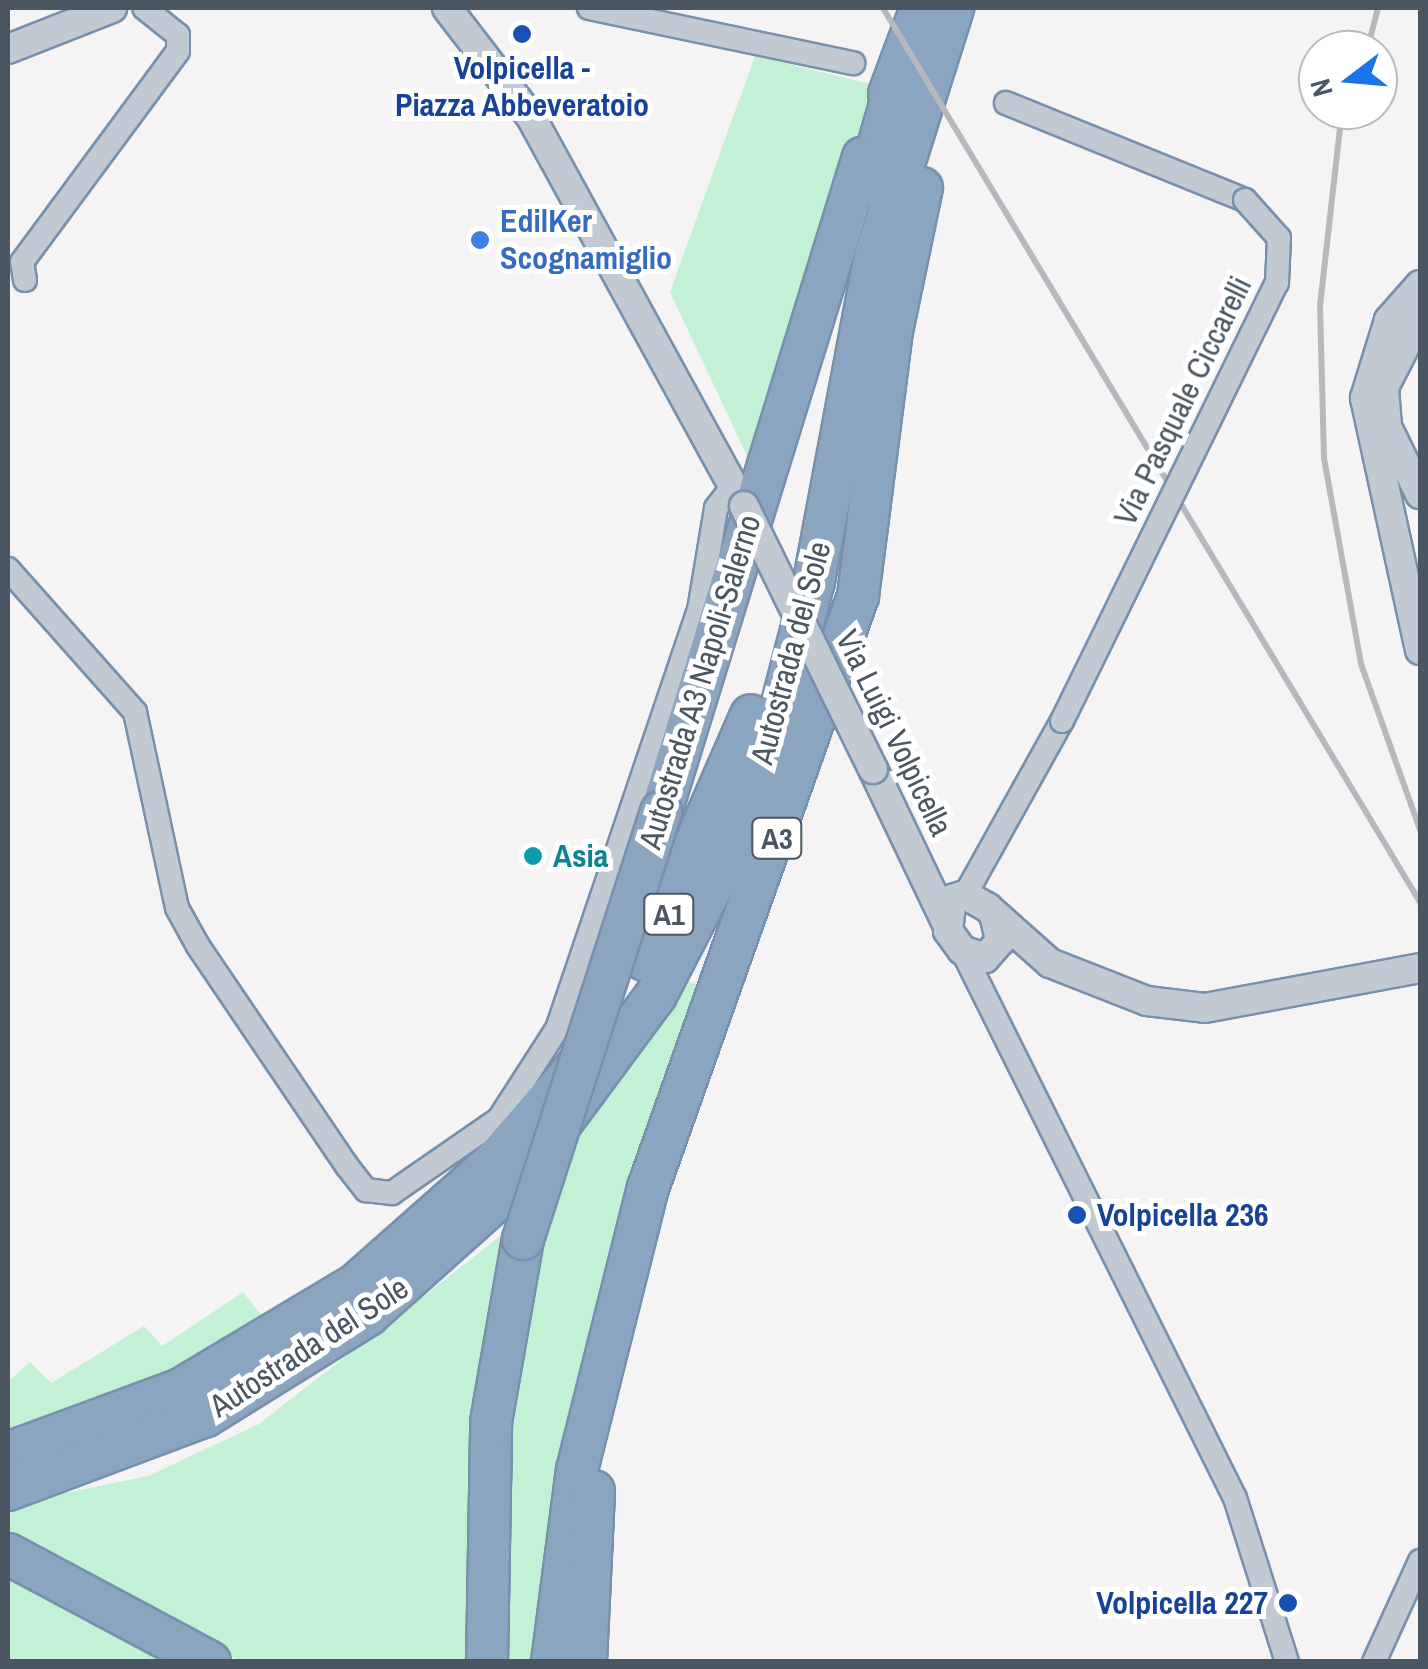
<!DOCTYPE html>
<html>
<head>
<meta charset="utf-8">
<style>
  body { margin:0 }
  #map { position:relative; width:1428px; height:1669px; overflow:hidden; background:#f5f3f3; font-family:"Archivo Narrow",sans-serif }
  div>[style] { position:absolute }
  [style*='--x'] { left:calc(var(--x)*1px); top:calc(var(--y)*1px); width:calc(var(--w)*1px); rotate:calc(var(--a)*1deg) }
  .green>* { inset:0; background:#c3f1d5 }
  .roads { filter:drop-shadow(2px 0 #7690ad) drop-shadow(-2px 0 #7690ad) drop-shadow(0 2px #7690ad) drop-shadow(0 -2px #7690ad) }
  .minor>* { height:22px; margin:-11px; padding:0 11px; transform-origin:11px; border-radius:11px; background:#c1cad2 }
  .tertiary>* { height:28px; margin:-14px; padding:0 14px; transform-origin:14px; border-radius:14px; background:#c1cad2 }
  .motorway>* { height:40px; margin:-20px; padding:0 20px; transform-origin:20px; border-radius:20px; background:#8ba5c1 }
  .rail>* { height:6px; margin:-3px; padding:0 3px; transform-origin:3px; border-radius:3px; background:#b5b8bd }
  .bridges { filter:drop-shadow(2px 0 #7690ad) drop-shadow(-2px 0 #7690ad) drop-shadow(0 2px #7690ad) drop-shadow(0 -2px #7690ad) }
  .minor-bridge>* { height:22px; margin:-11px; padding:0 11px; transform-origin:11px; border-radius:11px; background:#c1cad2 }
  .tertiary-bridge>* { height:28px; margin:-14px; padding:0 14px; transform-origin:14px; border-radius:14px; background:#c1cad2 }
  .motorway-bridge>* { height:40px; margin:-20px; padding:0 20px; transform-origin:20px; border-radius:20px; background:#8ba5c1 }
  .dots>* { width:28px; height:28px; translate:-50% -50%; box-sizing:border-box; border:5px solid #fff; border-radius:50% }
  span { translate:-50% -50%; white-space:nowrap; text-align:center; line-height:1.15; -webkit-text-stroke:10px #fff; paint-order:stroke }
  .shield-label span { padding:2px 8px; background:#fff; border:2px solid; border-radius:8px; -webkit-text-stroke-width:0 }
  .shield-label { font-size:30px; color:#4a5661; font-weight:700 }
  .transit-label { font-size:32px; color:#164399; font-weight:700 }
  .left { translate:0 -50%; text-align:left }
  .right { translate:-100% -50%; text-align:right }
  .shop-label { font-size:32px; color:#366cbe; font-weight:700 }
  .street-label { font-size:32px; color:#4a5661 }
  .culture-label { font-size:32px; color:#0d838f; font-weight:700 }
  .frame { position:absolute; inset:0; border:10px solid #4a5661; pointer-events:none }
  .north { position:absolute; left:1298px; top:30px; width:100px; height:100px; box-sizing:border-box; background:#fff; border:2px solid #b7bbc0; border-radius:50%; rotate:254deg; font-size:28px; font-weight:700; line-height:40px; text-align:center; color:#4a5661 }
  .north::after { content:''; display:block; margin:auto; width:35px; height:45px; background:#1a73e8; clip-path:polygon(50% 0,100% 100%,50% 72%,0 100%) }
</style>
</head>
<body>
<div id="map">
  <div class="green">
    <i style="clip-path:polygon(755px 56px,879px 86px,757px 477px,670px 292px)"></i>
    <i style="clip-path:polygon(681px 978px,706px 988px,540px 1661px,499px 1662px,498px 1472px,560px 1150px,630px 1064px)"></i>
    <i style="clip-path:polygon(507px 1231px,475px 1440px,471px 1661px,240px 1661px,8px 1542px,8px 1505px,148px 1476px,259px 1424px)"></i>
    <i style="clip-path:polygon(243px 1292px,265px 1320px,201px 1359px,8px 1433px,8px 1382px,30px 1362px,51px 1383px,144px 1326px,162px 1346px)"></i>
    <i style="clip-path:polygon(8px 1573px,177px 1661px,8px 1661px)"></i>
  </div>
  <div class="roads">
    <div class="minor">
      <i style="--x:589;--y:8;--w:270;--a:11.8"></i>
      <i style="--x:1006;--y:103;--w:258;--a:22.1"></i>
      <i style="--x:25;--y:280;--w:18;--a:-99"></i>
      <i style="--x:22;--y:262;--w:262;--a:-53.5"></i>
      <i style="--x:178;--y:51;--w:16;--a:-90"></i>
      <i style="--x:178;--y:35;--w:43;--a:-141.5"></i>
      <i style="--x:8;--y:569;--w:191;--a:48.4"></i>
      <i style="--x:135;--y:712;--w:200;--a:77.9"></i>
      <i style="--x:177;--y:908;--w:43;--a:61.1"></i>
      <i style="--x:198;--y:946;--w:266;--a:55.9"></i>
      <i style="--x:347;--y:1166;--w:31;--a:52"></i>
      <i style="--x:366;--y:1190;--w:26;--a:7"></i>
      <i style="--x:392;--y:1193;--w:130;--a:-34.7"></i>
      <i style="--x:499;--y:1119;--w:107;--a:-57.2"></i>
      <i style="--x:557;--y:1029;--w:442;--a:-71.3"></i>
      <i style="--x:699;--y:610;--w:103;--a:-80.5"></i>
      <i style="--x:716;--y:508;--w:28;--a:-52"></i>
      <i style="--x:965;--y:895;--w:199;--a:-60.9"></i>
      <i style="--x:962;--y:950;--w:612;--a:63.52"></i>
      <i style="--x:1235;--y:1498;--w:172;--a:72.4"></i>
      <i style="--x:1374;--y:1662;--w:111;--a:-65.5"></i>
    </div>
    <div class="tertiary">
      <i style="--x:447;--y:8;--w:138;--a:52.4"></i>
      <i style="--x:531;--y:117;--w:443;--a:61.3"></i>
      <i style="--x:8;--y:49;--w:112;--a:-21.5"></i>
      <i style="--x:1420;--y:285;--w:47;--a:131.5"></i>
      <i style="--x:1389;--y:320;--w:82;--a:107.1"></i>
      <i style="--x:1365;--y:398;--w:258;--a:77.7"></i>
      <i style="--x:1420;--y:317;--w:79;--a:117.2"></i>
      <i style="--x:1384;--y:387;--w:40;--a:85.7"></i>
      <i style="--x:1387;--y:427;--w:75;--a:63.8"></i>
      <i style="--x:873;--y:769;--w:170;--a:64.5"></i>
      <i style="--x:994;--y:914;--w:28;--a:77"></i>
      <i style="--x:1000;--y:941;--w:23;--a:131"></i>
      <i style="--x:985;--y:958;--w:24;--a:-161"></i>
      <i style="--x:962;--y:950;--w:24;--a:-126"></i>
      <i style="--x:948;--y:931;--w:32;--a:-83"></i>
      <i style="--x:952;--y:899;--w:14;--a:-17"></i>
      <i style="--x:965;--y:895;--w:26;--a:29"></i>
      <i style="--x:988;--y:908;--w:83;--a:41.6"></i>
      <i style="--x:1050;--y:963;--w:104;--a:21.4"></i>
      <i style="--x:1147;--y:1001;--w:58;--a:6.9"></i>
      <i style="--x:1205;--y:1008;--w:219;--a:-10.5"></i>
    </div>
    <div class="motorway">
      <i style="--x:889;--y:94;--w:92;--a:-69.6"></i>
      <i style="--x:867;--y:185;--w:121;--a:-74.1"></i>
      <i style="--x:661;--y:812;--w:685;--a:-72.86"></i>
      <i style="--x:644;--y:960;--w:267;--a:-66.4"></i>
      <i style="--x:8;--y:1453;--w:184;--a:-20.3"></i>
      <i style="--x:181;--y:1389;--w:203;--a:-30.9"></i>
      <i style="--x:355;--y:1285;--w:186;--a:-41.5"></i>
      <i style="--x:494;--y:1162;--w:130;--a:-49.1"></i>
      <i style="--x:8;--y:1490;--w:211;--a:-20.5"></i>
      <i style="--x:206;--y:1416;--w:191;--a:-31.9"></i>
      <i style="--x:368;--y:1315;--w:203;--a:-41.8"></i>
      <i style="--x:519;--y:1180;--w:230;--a:-53.5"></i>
      <i style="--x:656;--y:995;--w:150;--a:-62.6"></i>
      <i style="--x:725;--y:862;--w:133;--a:-68.8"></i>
      <i style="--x:773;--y:738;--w:162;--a:-75.4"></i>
      <i style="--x:814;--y:581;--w:331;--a:-79.4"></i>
      <i style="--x:875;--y:256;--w:260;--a:-72.5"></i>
      <i style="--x:8;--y:1554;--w:229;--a:28.1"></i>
      <i style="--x:487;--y:1662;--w:240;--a:-89"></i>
      <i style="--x:491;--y:1422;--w:186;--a:-80.1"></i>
      <i style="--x:552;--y:1662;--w:194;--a:-82.6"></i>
      <i style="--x:577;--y:1470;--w:291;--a:-75.9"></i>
      <i style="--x:648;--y:1188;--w:628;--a:-70.47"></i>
      <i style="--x:858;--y:596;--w:267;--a:-82.7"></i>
      <i style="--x:892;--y:331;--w:146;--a:-78.2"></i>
      <i style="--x:586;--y:1662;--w:171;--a:-87.3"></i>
    </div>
  </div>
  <div class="rail">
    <i style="--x:883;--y:8;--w:1043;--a:59.01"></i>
    <i style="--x:1367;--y:50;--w:43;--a:-75.3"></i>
    <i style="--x:1342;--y:110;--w:196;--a:96.4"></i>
    <i style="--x:1320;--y:305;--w:153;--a:88.5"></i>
    <i style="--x:1324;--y:458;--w:209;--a:79.8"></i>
    <i style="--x:1361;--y:664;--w:176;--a:70.4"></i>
  </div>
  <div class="bridges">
    <div class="minor-bridge">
      <i style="--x:1062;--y:721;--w:488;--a:-63.9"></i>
      <i style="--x:1277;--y:283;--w:45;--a:-87.5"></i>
      <i style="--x:1279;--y:238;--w:51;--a:-131.8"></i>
    </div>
    <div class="tertiary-bridge">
      <i style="--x:744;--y:506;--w:293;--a:63.9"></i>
    </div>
    <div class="motorway-bridge">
      <i style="--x:523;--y:1239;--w:449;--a:-72.1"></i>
    </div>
  </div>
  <div class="dots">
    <i style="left:522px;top:34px;background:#1a4fb4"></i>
    <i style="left:480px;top:240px;background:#3f7fe0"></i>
    <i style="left:533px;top:856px;background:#0f9aa8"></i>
    <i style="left:1077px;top:1215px;background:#1a4fb4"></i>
    <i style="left:1288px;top:1603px;background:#1a4fb4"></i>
  </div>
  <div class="shield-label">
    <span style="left:777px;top:838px">A3</span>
    <span style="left:669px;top:914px">A1</span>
  </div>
  <div class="transit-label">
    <span style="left:522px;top:87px">Volpicella -<br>Piazza Abbeveratoio</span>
    <span class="left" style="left:1097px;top:1215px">Volpicella 236</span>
    <span class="right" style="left:1268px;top:1603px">Volpicella 227</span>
  </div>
  <div class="shop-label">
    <span class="left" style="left:500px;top:240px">EdilKer<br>Scognamiglio</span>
  </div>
  <div class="street-label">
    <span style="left:1183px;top:401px;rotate:-64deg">Via Pasquale Ciccarelli</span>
    <span style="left:791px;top:653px;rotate:-75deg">Autostrada del Sole</span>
    <span style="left:700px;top:682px;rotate:-73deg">Autostrada A3 Napoli-Salerno</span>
    <span style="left:894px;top:733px;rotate:64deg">Via Luigi Volpicella</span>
    <span style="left:309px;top:1347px;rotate:-33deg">Autostrada del Sole</span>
  </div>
  <div class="culture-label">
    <span class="left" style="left:553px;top:856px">Asia</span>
  </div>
  <div class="frame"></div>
  <div class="north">N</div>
</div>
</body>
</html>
